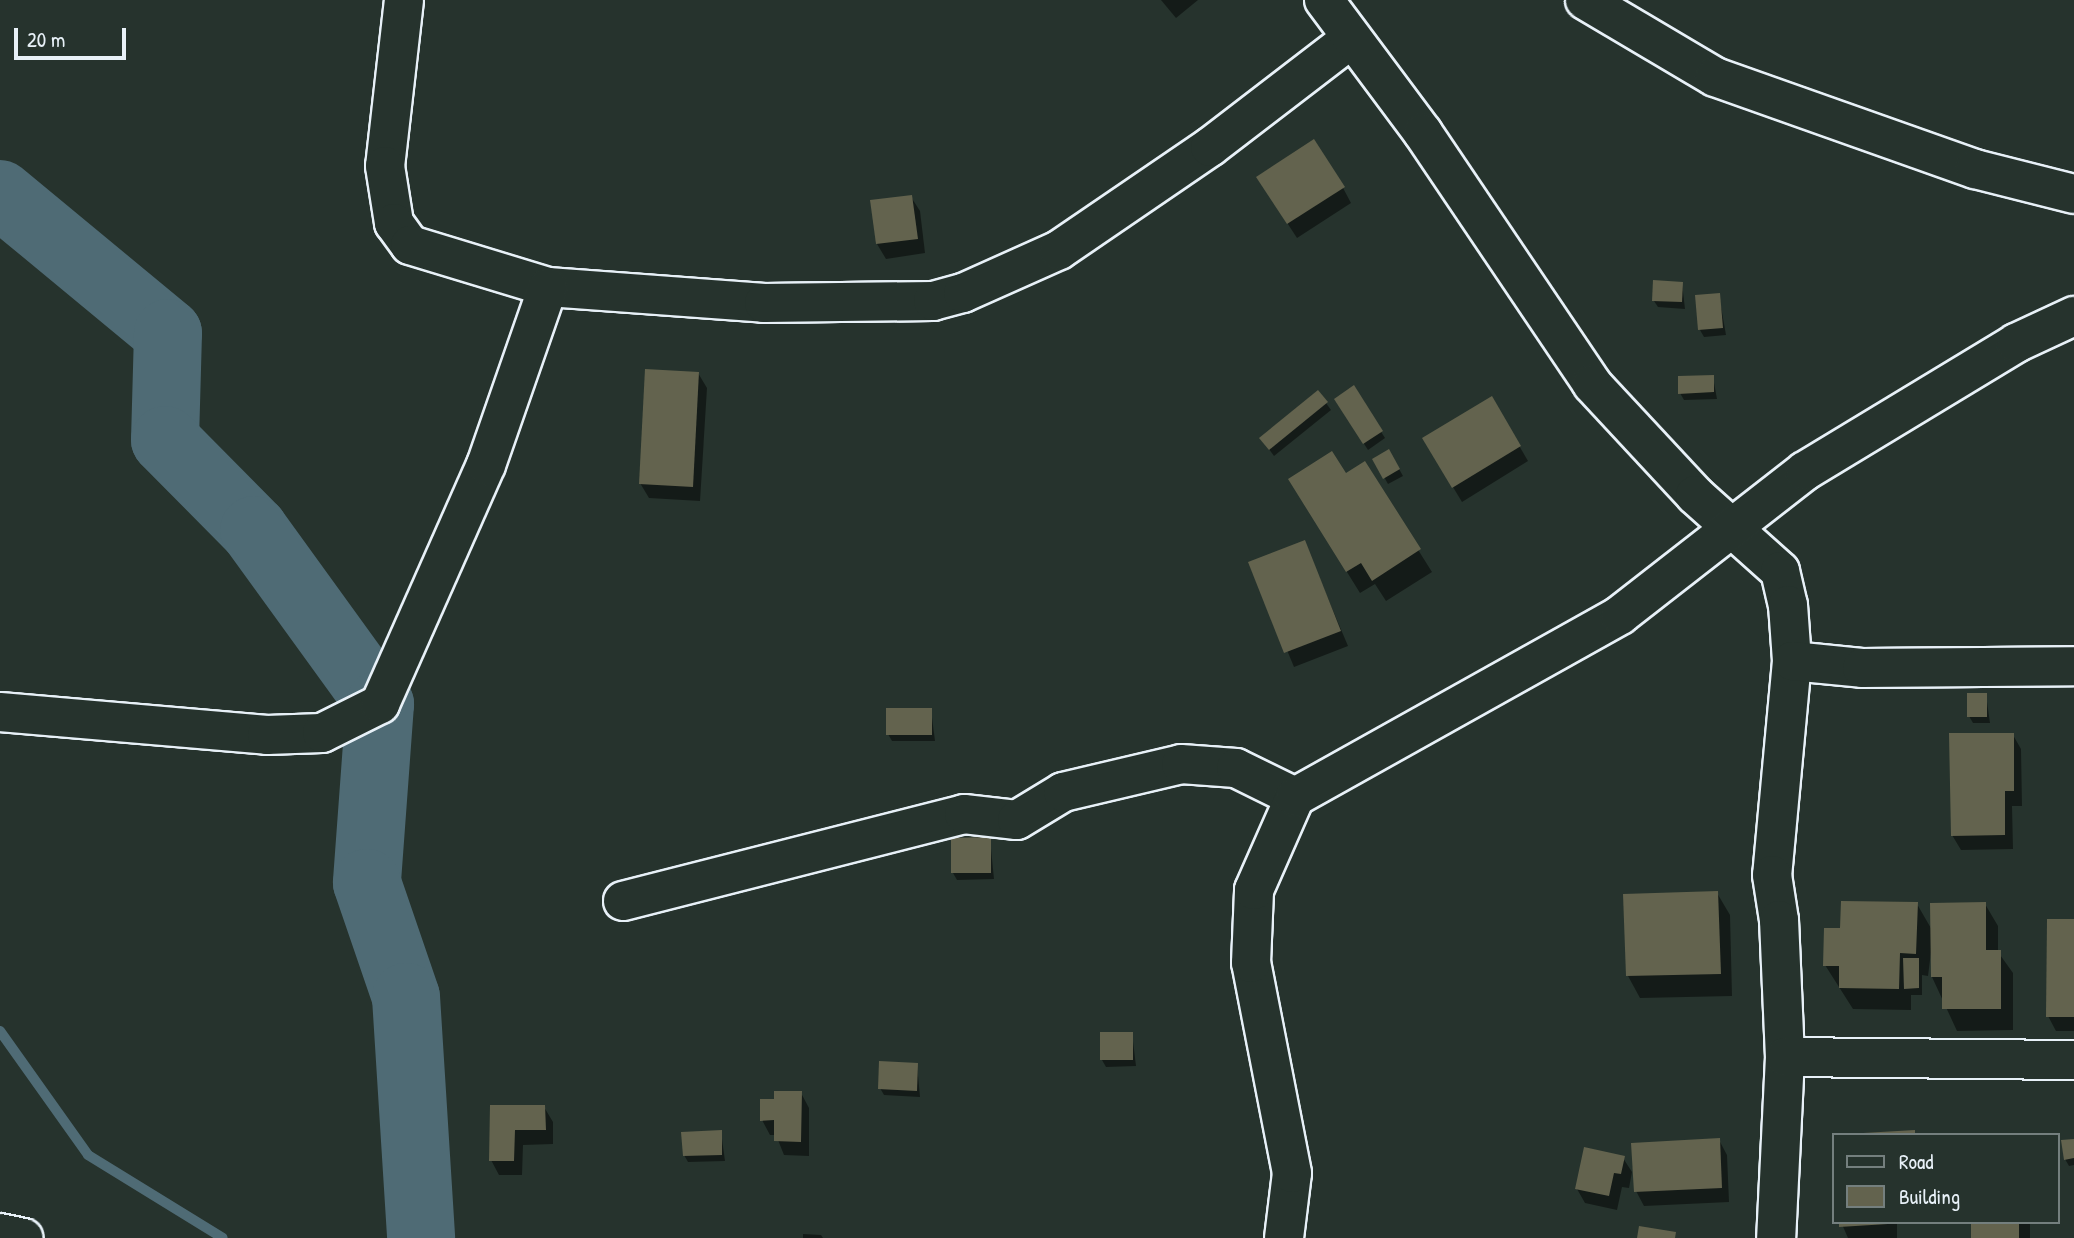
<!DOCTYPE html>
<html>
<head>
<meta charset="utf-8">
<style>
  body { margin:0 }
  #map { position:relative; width:2074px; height:1238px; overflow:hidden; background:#26332d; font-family:"Patrick Hand",sans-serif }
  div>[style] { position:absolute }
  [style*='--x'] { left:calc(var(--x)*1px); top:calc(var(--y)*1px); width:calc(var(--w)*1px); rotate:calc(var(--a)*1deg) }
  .shadow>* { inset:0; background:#0007 }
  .stream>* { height:10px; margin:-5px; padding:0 5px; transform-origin:5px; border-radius:5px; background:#4f6b75 }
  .river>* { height:68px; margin:-34px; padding:0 34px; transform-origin:34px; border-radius:34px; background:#4f6b75 }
  .building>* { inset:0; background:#63634e }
  .roads { filter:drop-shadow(2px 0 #e8f1f8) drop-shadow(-2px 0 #e8f1f8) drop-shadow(0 2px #e8f1f8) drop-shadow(0 -2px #e8f1f8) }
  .minor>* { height:38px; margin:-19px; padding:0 19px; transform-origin:19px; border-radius:19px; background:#26332d }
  span { translate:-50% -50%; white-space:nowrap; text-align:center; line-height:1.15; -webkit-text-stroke:5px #26332d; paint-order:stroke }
  .legend { position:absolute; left:1832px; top:1133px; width:228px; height:91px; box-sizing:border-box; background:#26332d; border:2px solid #747f7e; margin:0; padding:9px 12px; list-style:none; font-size:21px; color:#e8f1f8 }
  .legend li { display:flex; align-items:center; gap:14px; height:35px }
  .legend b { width:35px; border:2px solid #747f7e }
  .scale { position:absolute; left:14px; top:28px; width:112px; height:32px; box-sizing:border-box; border:4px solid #e8f1f8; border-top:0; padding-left:9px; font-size:21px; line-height:24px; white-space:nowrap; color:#e8f1f8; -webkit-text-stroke:5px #26332d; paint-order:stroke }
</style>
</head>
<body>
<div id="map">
  <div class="shadow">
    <i style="clip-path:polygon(1161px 0,1198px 0,1176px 18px)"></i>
    <i style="clip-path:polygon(1343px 188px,1351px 203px,1297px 238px,1267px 192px)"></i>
    <i style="clip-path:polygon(911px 197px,920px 211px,925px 253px,886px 259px,877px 244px)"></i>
    <i style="clip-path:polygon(1682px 283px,1685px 309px,1658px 307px,1654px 301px)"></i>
    <i style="clip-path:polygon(1719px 295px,1726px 335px,1704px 337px,1700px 330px)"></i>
    <i style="clip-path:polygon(698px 373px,707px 388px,700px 501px,649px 498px,640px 483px)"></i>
    <i style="clip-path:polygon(1713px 377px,1717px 399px,1684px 400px,1680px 393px)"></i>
    <i style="clip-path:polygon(1353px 388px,1385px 438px,1368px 450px,1336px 400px)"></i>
    <i style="clip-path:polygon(1318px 392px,1331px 410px,1274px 456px,1266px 445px)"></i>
    <i style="clip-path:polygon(1491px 398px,1528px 461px,1462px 502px,1424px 439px)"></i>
    <i style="clip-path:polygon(1389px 451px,1403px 476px,1388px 484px,1374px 459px)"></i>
    <i style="clip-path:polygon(1364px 464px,1432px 572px,1386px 601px,1375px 584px,1360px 593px,1303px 501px)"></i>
    <i style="clip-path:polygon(1304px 542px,1348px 646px,1294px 667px,1251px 563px)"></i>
    <i style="clip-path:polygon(1986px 695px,1990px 723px,1973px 723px,1969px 716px)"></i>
    <i style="clip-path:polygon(931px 710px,935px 741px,892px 741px,888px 734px)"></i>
    <i style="clip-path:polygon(2013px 735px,2021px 749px,2022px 806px,2012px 806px,2013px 849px,1961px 850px,1952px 835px)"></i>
    <i style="clip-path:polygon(990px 839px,994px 879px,957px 880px,953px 873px)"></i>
    <i style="clip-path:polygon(1717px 893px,1730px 915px,1732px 996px,1640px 998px,1628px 976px)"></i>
    <i style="clip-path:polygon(1917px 904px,1932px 930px,1985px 904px,1998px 926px,1998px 952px,2013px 973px,2013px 1030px,1957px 1031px,1932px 977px,1932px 944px,1928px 976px,1922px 975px,1922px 995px,1911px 995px,1911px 1010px,1853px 1009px,1825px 965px,1842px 930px)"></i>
    <i style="clip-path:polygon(2074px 920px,2074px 1031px,2056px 1031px,2048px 1016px)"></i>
    <i style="clip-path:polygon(1132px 1033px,1136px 1066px,1106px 1067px,1102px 1060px)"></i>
    <i style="clip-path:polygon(917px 1064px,920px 1097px,884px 1095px,880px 1088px)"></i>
    <i style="clip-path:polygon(801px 1093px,809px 1108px,809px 1156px,784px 1155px,776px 1135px,770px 1135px,762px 1120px,776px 1101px)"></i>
    <i style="clip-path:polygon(492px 1107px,544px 1107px,553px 1122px,553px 1144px,523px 1145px,522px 1175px,499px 1175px,491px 1160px)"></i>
    <i style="clip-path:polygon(721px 1132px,725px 1161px,688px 1162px,684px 1155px)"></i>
    <i style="clip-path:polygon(1719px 1140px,1727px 1155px,1729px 1202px,1644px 1206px,1636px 1191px)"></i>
    <i style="clip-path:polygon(2074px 1141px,2074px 1165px,2069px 1166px,2065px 1159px)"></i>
    <i style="clip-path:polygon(1623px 1158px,1632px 1172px,1629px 1188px,1622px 1187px,1617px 1210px,1585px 1203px,1577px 1189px)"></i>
    <i style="clip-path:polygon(1841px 1222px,1897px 1222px,1897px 1238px,1848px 1238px)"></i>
    <i style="clip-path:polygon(1973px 1222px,2030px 1222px,2030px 1238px,1973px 1238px)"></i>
    <i style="clip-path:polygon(803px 1234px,821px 1235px,823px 1238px,803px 1238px)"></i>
  </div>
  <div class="stream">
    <i style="--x:0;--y:1031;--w:152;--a:54.6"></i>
    <i style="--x:88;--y:1155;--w:158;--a:31.6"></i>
  </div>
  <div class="river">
    <i style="--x:0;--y:194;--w:218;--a:39.6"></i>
    <i style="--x:168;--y:333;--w:107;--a:91.6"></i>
    <i style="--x:165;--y:440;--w:127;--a:45.3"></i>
    <i style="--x:254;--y:530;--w:215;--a:54.1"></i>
    <i style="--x:380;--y:704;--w:179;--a:94.2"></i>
    <i style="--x:367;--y:883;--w:120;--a:71.1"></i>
    <i style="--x:406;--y:997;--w:241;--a:86.4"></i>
  </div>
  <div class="building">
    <i style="clip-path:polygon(1314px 139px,1345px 187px,1287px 224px,1256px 177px)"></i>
    <i style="clip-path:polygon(912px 195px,918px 239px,876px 244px,870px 200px)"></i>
    <i style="clip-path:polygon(1653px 280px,1683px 282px,1682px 302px,1652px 301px)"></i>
    <i style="clip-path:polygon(1720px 293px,1723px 328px,1698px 330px,1695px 295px)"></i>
    <i style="clip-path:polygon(645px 369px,699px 372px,693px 487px,639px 484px)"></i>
    <i style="clip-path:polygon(1714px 375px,1714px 392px,1678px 394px,1678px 376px)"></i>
    <i style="clip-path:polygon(1354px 385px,1383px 431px,1363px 444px,1334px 399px)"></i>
    <i style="clip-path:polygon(1318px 390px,1328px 402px,1269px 450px,1259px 438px)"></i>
    <i style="clip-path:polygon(1492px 396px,1521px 446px,1452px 488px,1422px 438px)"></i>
    <i style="clip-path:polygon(1389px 449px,1400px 469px,1383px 479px,1372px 459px)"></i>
    <i style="clip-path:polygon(1332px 451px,1346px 473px,1365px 461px,1421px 549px,1372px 581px,1361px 563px,1346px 572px,1288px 479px)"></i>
    <i style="clip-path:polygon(1305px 540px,1341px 631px,1284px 653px,1248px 562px)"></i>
    <i style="clip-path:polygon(1967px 693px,1987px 693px,1987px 717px,1967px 717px)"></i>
    <i style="clip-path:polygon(886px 708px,932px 708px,932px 735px,886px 735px)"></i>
    <i style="clip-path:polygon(1949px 733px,2014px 733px,2014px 791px,2005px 791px,2005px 835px,1951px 836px)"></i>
    <i style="clip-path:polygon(991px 837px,991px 873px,951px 873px,951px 838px)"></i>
    <i style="clip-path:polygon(1718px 891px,1721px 974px,1626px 976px,1623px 894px)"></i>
    <i style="clip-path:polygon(1841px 901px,1918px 902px,1916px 954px,1900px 953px,1899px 989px,1839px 988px,1839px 966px,1823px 966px,1824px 928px,1840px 928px)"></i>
    <i style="clip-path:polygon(1986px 902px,1986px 950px,2001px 950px,2001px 1009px,1942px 1009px,1942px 977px,1931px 977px,1930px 903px)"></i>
    <i style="clip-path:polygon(2047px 919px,2074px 919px,2074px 1017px,2046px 1017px)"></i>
    <i style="clip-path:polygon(1903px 958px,1919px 958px,1919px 988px,1904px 989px)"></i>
    <i style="clip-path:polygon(1100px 1032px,1133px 1032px,1133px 1060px,1100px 1060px)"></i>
    <i style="clip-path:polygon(879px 1061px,918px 1063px,917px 1091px,878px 1089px)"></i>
    <i style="clip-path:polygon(774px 1091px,802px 1091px,801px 1142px,774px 1141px,774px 1120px,760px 1121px,760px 1099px,774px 1099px)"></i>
    <i style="clip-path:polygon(490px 1105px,545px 1105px,546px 1130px,515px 1130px,514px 1161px,489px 1161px)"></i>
    <i style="clip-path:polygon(722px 1130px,722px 1155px,683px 1156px,681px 1132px)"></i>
    <i style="clip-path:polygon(1915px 1130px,1915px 1135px,1863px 1135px,1863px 1133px)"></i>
    <i style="clip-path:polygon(1720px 1138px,1722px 1188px,1634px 1192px,1631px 1143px)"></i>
    <i style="clip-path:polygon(2074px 1139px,2074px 1158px,2064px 1160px,2061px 1140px)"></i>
    <i style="clip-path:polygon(1584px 1147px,1625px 1156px,1621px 1174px,1614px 1173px,1609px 1196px,1575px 1189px)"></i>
    <i style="clip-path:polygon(1839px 1222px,1888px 1222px,1888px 1224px,1839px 1227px)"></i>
    <i style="clip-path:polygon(1971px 1222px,2019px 1222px,2019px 1238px,1971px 1238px)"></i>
    <i style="clip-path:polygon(1639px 1226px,1676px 1232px,1675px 1238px,1637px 1238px)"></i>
  </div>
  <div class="roads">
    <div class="minor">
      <i style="--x:404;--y:0;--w:167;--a:96.5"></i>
      <i style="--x:385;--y:166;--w:58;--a:81"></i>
      <i style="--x:394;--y:223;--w:27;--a:54"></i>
      <i style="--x:410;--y:245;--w:144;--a:16.9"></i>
      <i style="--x:548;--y:287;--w:217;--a:4.2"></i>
      <i style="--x:764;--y:303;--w:169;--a:-0.7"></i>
      <i style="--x:933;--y:301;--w:31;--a:-15"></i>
      <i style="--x:963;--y:293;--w:105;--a:-24.1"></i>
      <i style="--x:1059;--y:250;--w:183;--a:-34.3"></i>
      <i style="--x:1210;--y:147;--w:178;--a:-37.5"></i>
      <i style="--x:1324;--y:0;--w:166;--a:53.3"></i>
      <i style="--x:1423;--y:133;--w:303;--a:56"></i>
      <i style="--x:1592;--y:384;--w:151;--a:47.1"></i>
      <i style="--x:1695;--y:495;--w:114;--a:41.8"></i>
      <i style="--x:1780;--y:571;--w:35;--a:77"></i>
      <i style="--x:1788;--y:605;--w:56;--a:85.9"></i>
      <i style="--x:1792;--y:661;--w:215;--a:95.3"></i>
      <i style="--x:1772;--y:875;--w:46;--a:81.2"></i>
      <i style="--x:1779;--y:920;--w:137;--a:87.5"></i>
      <i style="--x:1785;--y:1057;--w:181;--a:92.8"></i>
      <i style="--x:1585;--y:0;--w:151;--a:30.6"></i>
      <i style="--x:1715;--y:77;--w:276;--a:19.5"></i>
      <i style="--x:1975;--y:169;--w:102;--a:14.2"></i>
      <i style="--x:1792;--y:661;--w:70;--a:5.7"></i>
      <i style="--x:1862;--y:668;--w:212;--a:-0.5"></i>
      <i style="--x:0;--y:712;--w:268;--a:4.9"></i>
      <i style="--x:267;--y:735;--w:55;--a:-2.1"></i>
      <i style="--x:322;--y:733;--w:65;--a:-26.6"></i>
      <i style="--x:380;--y:704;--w:261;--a:-66.1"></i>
      <i style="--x:486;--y:465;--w:188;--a:-70.8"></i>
      <i style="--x:623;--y:901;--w:352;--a:-14.3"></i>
      <i style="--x:964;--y:814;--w:53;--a:6.5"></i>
      <i style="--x:1017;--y:820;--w:54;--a:-31.3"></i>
      <i style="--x:1063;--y:792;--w:121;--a:-13.3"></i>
      <i style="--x:1181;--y:764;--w:55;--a:4.2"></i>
      <i style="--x:1236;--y:768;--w:66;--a:26.2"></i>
      <i style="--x:1785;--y:1057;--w:289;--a:0.6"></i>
      <i style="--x:0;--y:1233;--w:24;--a:12"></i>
      <i style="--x:1284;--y:1238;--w:65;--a:-83"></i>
      <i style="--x:1292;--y:1173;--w:214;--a:-101"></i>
      <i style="--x:1251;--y:963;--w:73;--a:-87.6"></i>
      <i style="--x:1254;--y:890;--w:102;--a:-66.2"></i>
      <i style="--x:1295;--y:797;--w:372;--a:-29.2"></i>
      <i style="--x:1620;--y:615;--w:234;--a:-37.9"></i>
      <i style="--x:1805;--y:471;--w:247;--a:-31.2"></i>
      <i style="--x:2016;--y:343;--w:64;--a:-25"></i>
    </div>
  </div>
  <ul class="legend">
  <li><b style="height:9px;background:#26332d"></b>Road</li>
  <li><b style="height:19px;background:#63634e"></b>Building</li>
  </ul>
  <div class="scale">20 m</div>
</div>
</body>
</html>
